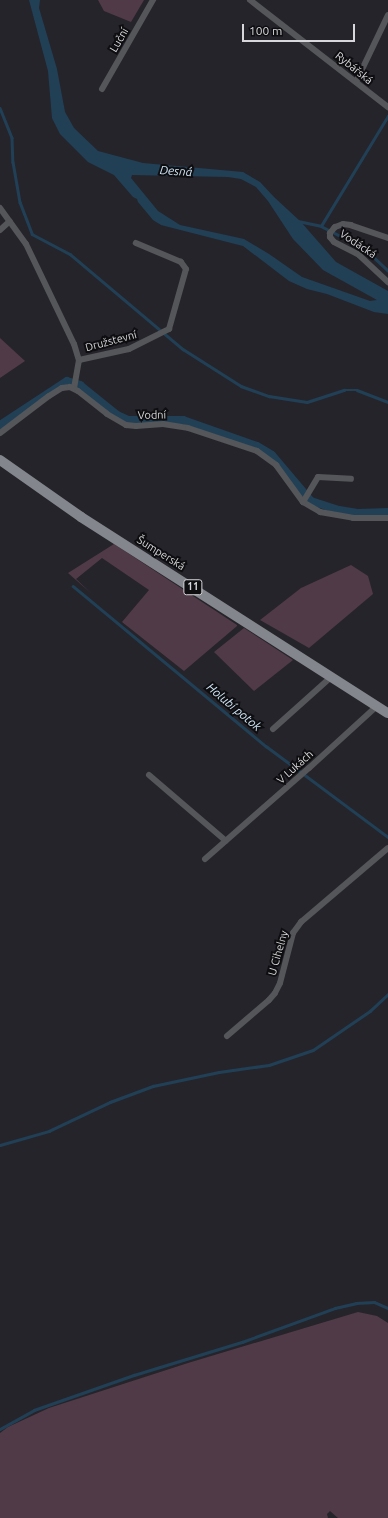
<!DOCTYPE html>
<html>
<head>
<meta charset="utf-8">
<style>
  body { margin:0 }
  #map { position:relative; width:388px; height:1518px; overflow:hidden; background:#25242b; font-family:Ubuntu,sans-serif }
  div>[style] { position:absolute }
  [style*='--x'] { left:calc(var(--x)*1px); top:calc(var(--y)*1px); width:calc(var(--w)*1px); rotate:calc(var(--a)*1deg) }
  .green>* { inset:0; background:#513a47 }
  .water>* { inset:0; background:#214056 }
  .stream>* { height:2.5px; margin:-1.25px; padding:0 1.25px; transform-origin:1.25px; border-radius:1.25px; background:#214056 }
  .canal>* { height:8px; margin:-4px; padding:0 4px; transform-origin:4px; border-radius:4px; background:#214056 }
  .minor>* { height:6px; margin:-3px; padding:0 3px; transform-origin:3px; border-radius:3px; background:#545659 }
  .primary>* { height:10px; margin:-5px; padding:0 5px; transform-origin:5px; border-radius:5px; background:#83868d }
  span { translate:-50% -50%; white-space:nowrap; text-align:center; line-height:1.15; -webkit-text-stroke:4px #0e0e11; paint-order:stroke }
  .shield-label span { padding:1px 3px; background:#0e0e11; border:1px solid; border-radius:3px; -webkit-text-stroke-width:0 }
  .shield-label { font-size:10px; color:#d8d8dc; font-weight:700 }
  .street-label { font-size:11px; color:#d8d8dc }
  .water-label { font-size:12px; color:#cfe5f6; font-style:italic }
  .scale { position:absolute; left:242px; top:24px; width:113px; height:18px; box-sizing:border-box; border:2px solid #d8d8dc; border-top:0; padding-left:5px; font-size:12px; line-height:14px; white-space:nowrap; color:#d8d8dc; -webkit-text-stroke:3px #0e0e11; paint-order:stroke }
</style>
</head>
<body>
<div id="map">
  <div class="green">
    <i style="clip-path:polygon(98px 0,144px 0,131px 22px,104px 11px)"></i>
    <i style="clip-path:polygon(0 338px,25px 361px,0 378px)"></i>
    <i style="clip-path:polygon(114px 544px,237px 625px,237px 626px,184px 671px,122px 622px,149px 590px,102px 558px,76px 579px,92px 594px,68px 573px)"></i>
    <i style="clip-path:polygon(351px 565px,368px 576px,373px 594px,309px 648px,260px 620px,301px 588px)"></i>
    <i style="clip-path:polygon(244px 628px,293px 660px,254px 691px,214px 652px)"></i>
    <i style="clip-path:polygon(358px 1312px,377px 1316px,388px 1323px,388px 1518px,338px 1518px,330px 1511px,327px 1514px,328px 1518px,0 1518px,0 1433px,8px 1427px,49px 1408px,188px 1363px)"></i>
  </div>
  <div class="water">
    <i style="clip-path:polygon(evenodd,29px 0,40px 0,39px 8px,57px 69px,65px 112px,74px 128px,98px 151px,143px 163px,243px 172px,260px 182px,274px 197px,301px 222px,336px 262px,388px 291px,388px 314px,374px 312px,327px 294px,307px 289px,289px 281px,243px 246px,161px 225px,153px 220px,138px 202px,137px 199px,133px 197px,114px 175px,88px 162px,60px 134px,52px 118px,48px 71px,29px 0,132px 175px,228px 177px,241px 179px,256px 187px,268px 201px,293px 239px,323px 270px,377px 300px,370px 301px,302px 277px,269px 254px,244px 239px,180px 225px,158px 211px,131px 178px,132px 175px)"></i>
  </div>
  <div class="stream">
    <i style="--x:0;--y:108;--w:32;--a:68"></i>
    <i style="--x:12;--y:138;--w:24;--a:88"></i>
    <i style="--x:13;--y:162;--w:41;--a:80.1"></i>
    <i style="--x:20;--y:202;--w:34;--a:69"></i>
    <i style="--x:32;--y:234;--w:43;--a:27.8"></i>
    <i style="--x:70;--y:254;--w:148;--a:40.1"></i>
    <i style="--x:183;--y:349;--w:69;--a:32.5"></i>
    <i style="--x:241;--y:386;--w:30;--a:20"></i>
    <i style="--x:269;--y:396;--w:38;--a:9"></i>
    <i style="--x:307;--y:402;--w:39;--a:-18"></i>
    <i style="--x:344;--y:390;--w:13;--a:0"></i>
    <i style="--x:357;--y:390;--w:33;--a:21"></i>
    <i style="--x:298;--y:221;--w:24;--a:12"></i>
    <i style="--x:321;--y:226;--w:48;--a:27.1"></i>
    <i style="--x:364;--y:248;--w:33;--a:43"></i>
    <i style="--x:321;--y:226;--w:129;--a:-58.7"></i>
    <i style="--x:73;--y:586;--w:251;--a:39.7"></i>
    <i style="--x:266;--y:746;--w:152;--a:36.7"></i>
    <i style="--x:0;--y:1145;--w:51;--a:-15.9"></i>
    <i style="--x:49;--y:1131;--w:68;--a:-25.4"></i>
    <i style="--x:110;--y:1102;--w:46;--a:-20.4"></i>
    <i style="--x:153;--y:1086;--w:67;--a:-12"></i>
    <i style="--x:219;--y:1072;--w:50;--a:-8"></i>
    <i style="--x:269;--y:1065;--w:46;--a:-18.8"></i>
    <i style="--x:313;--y:1050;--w:69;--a:-34.4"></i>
    <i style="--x:370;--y:1011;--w:25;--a:-43"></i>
    <i style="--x:0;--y:1429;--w:39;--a:-29"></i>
    <i style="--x:34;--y:1410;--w:106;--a:-19.3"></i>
    <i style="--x:134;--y:1375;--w:113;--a:-17"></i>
    <i style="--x:242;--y:1342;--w:99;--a:-20.1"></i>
    <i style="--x:335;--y:1308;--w:22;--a:-13"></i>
    <i style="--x:356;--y:1303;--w:18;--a:-3"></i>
    <i style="--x:374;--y:1302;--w:15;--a:23"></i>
  </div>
  <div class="canal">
    <i style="--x:0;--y:425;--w:80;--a:-33.3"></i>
    <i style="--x:67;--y:381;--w:14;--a:17"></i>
    <i style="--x:80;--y:385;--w:48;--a:39"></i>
    <i style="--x:117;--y:415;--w:12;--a:24"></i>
    <i style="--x:128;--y:420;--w:55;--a:0"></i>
    <i style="--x:183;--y:420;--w:78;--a:19.4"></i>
    <i style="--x:257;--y:446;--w:17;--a:31"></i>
    <i style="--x:272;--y:455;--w:60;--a:49.7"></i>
    <i style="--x:311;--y:501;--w:29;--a:18"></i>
    <i style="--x:339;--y:510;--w:20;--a:9"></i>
    <i style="--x:359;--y:513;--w:29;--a:-2"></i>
  </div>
  <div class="minor">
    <i style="--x:250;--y:0;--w:175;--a:37.8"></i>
    <i style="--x:356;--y:82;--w:74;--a:-64.5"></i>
    <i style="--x:102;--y:89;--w:103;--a:-60.2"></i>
    <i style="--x:0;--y:208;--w:44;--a:54.2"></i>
    <i style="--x:26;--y:244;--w:111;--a:64.4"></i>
    <i style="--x:74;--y:344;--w:17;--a:73"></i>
    <i style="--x:79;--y:360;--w:28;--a:100"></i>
    <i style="--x:0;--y:230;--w:13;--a:-42"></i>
    <i style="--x:388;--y:238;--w:39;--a:-161"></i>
    <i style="--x:351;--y:225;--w:8;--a:-173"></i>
    <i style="--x:343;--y:224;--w:9;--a:159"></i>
    <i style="--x:335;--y:227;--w:8;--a:130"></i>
    <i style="--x:330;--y:233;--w:4;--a:90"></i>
    <i style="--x:330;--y:237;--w:6;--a:51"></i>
    <i style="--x:334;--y:242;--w:28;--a:27"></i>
    <i style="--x:359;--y:255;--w:40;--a:43"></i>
    <i style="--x:79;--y:360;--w:51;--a:-12.4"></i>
    <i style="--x:129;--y:349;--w:45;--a:-26.6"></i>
    <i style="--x:169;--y:329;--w:62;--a:-74.2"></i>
    <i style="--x:186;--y:269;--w:9;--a:-126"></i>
    <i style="--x:181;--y:262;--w:49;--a:-157.1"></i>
    <i style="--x:0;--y:433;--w:61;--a:-37.1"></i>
    <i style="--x:49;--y:396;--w:15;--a:-32"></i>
    <i style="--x:62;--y:388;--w:8;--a:-7"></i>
    <i style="--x:70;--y:387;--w:9;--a:27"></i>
    <i style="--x:78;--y:391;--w:37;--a:38"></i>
    <i style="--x:107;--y:414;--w:22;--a:30"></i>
    <i style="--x:126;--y:425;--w:10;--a:6"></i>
    <i style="--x:136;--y:426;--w:27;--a:-4"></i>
    <i style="--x:163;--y:424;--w:25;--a:9"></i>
    <i style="--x:188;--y:428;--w:73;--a:18.4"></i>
    <i style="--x:257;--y:451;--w:24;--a:36"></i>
    <i style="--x:276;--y:465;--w:46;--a:53.9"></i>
    <i style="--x:303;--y:502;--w:20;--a:30"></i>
    <i style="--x:320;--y:512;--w:34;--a:10"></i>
    <i style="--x:353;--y:518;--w:35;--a:0"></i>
    <i style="--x:303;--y:502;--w:29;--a:-59"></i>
    <i style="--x:318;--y:477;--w:33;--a:3"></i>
    <i style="--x:273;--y:729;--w:78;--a:-41.9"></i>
    <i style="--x:149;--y:775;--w:101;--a:40.6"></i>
    <i style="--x:205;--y:859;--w:138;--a:-41.2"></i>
    <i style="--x:309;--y:768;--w:92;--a:-42.4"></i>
    <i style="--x:227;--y:1036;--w:55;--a:-40.6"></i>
    <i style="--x:269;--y:1000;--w:9;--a:-49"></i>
    <i style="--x:275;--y:993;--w:11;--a:-63"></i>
    <i style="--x:280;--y:983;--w:52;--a:-75.4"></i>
    <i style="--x:293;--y:933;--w:14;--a:-54"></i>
    <i style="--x:301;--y:922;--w:114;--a:-40.4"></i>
  </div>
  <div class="primary">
    <i style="--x:0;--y:460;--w:99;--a:35.1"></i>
    <i style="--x:81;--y:517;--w:364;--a:32.6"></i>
  </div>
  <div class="shield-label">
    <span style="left:193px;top:587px">11</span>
  </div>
  <div class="street-label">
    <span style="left:119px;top:40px;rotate:-60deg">Luční</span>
    <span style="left:354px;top:68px;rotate:39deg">Rybářská</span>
    <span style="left:358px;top:244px;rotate:34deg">Vodácká</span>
    <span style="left:111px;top:341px;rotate:-15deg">Družstevní</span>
    <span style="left:152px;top:415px;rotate:-1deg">Vodní</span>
    <span style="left:161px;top:553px;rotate:32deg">Šumperská</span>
    <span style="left:295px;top:767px;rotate:-42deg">V Lukách</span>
    <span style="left:278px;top:953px;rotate:-74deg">U Cihelny</span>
  </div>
  <div class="water-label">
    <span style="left:176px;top:171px;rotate:4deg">Desná</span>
    <span style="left:234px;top:707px;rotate:40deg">Holubí potok</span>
  </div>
  <div class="scale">100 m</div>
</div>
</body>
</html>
